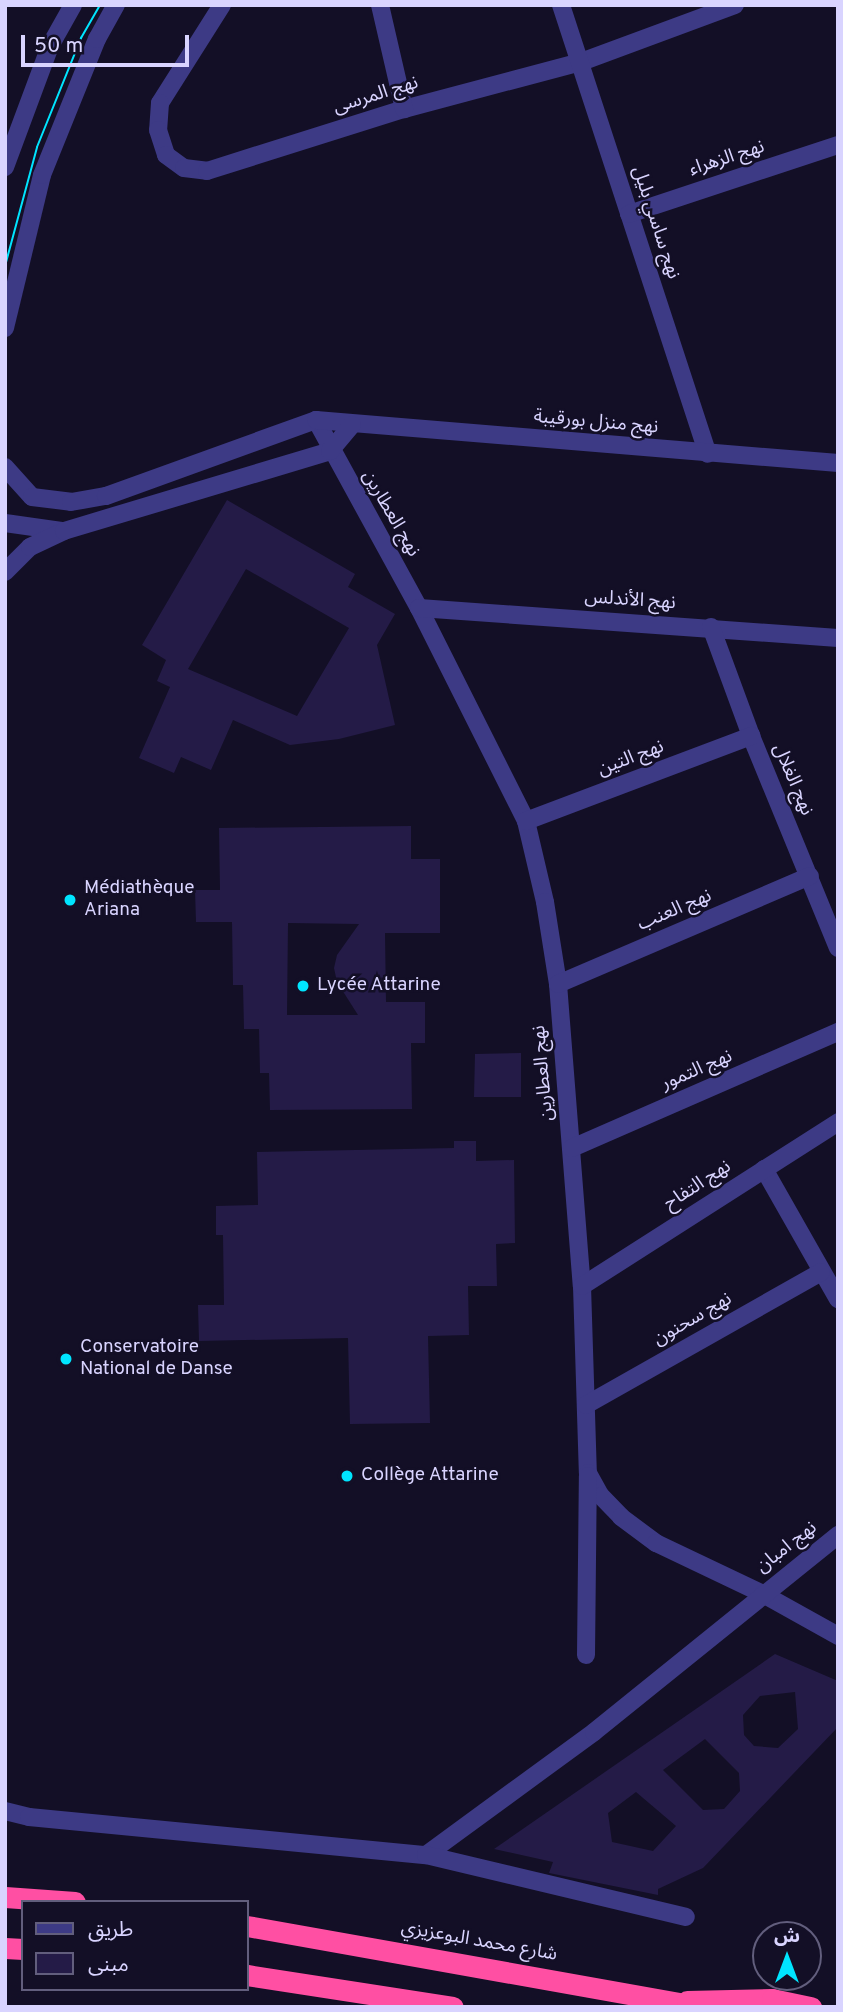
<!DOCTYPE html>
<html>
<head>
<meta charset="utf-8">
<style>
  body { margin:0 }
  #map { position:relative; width:843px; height:2012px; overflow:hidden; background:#130f26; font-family:Overpass,"Noto Sans Arabic",sans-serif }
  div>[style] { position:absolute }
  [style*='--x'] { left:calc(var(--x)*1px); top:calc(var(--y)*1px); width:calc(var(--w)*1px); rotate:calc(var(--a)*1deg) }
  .building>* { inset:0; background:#241b47 }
  .minor>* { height:18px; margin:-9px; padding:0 9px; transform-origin:9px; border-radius:9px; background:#3d3a85 }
  .highway>* { height:21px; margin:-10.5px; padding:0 10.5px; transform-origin:10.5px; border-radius:10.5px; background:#ff4fa3 }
  .tram>* { height:2px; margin:-1px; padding:0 1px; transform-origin:1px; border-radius:1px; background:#00e5ff }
  .dots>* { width:19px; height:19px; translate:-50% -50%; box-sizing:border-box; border:4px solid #130f26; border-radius:50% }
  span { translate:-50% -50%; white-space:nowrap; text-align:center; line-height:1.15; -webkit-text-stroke:5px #130f26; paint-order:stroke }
  .street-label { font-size:19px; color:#d9d4ff }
  .poi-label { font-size:19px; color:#d9d4ff }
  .left { translate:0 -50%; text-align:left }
  .frame { position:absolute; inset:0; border:7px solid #d9d4ff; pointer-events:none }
  .legend { position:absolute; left:21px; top:1900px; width:228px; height:91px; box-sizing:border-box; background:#130f26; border:2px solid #625e7d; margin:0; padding:9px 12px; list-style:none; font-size:21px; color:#d9d4ff }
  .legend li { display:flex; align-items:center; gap:14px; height:35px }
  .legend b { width:35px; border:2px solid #625e7d }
  .north { position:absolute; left:752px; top:1921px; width:70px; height:70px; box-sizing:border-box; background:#130f26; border:2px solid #625e7d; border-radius:50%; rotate:0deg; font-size:19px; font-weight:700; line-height:28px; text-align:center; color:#d9d4ff }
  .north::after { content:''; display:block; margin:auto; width:24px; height:32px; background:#00e5ff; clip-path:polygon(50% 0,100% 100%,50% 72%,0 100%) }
  .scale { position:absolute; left:21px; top:35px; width:168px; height:32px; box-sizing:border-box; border:4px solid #d9d4ff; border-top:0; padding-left:9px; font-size:21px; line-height:24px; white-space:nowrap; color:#d9d4ff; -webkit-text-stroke:5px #130f26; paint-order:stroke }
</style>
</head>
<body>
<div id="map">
  <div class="building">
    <i style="clip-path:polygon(evenodd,227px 500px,355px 574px,348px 587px,395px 614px,377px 645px,395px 725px,339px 739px,290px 745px,233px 720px,211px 770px,181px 757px,174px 773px,139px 758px,170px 687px,157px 681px,166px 660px,142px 645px,227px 500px,246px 569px,349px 628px,297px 716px,188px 669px,246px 569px)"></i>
    <i style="clip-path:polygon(evenodd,411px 826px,411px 859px,440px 859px,440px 933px,385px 933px,386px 1002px,425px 1002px,425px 1043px,411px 1043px,412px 1109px,270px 1110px,269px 1073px,260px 1073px,259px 1029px,244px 1029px,243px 985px,233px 985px,232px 922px,196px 922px,195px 890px,220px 890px,219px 828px,411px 826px,288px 923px,359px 924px,337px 955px,334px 968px,337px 982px,358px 1015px,287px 1015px,288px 923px)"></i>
    <i style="clip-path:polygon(521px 1053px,521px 1097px,474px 1097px,475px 1054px)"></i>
    <i style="clip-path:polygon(454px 1141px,476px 1141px,476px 1161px,514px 1160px,515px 1243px,496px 1244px,497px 1286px,468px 1286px,469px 1335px,428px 1336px,430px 1423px,350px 1424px,348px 1338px,199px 1341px,198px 1305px,224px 1305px,223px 1235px,216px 1235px,216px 1206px,258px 1205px,257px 1152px,454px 1148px)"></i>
    <i style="clip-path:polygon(evenodd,775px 1654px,838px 1681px,838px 1727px,703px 1868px,658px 1889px,658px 1895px,549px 1873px,553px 1862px,494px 1849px,775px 1654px,795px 1692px,798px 1729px,778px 1748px,754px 1746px,744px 1735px,743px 1715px,760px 1696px,795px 1692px,775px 1654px,705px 1739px,739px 1773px,740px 1791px,724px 1809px,703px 1810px,663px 1770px,705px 1739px,775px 1654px,636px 1792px,676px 1826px,653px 1851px,612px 1842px,608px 1813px,636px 1792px)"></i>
  </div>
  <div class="minor">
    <i style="--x:222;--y:5;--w:116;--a:122.3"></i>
    <i style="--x:160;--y:103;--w:27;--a:94"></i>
    <i style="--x:158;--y:130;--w:26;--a:72"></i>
    <i style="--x:166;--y:155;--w:22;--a:36"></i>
    <i style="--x:184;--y:168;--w:23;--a:7"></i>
    <i style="--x:207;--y:171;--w:207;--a:-17.5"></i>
    <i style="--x:404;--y:109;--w:183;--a:-14.9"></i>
    <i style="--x:581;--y:62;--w:164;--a:-20.3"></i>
    <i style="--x:380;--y:5;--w:107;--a:77"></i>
    <i style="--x:561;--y:5;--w:472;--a:71.9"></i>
    <i style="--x:5;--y:167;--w:129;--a:-69.6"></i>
    <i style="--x:50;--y:46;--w:47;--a:-60.7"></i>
    <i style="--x:629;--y:214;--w:220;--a:-18.3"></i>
    <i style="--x:5;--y:328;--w:157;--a:-76.4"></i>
    <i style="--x:42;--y:175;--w:147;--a:-68"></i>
    <i style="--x:97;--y:39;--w:39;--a:-61"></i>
    <i style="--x:316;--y:420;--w:214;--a:61.3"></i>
    <i style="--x:419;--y:608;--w:238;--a:63.3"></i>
    <i style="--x:526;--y:821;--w:83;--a:76.8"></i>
    <i style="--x:545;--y:902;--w:83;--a:81"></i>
    <i style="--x:558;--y:984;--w:303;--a:85.5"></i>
    <i style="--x:582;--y:1286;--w:187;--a:88.2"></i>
    <i style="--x:588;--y:1473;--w:26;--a:61"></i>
    <i style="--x:601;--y:1496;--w:29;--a:46"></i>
    <i style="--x:621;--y:1517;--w:44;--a:36.6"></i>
    <i style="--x:656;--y:1543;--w:119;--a:25.5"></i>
    <i style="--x:763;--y:1594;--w:86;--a:29.2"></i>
    <i style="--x:5;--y:467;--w:40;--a:48"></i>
    <i style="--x:32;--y:497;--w:39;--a:7"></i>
    <i style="--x:71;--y:502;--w:36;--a:-10"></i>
    <i style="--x:106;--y:496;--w:223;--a:-19.9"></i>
    <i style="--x:316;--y:420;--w:524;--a:4.71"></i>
    <i style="--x:5;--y:523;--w:57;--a:8.1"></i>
    <i style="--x:5;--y:572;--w:35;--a:-45"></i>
    <i style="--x:30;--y:547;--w:38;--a:-25"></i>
    <i style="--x:64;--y:531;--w:278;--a:-16.7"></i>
    <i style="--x:330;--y:451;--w:34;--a:-50"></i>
    <i style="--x:419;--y:608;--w:420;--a:4.1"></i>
    <i style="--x:711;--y:627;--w:116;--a:69.8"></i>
    <i style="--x:751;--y:736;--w:229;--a:67.7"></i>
    <i style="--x:526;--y:821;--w:241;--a:-20.7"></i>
    <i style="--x:558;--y:984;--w:274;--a:-23.2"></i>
    <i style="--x:572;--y:1148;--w:290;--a:-23.6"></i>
    <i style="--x:764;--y:1169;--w:150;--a:60.4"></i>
    <i style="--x:582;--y:1286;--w:304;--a:-32.6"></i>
    <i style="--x:586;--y:1405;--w:270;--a:-29.5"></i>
    <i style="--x:586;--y:1655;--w:179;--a:-89.4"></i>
    <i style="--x:5;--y:1811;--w:25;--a:14"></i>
    <i style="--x:29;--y:1817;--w:399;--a:5.5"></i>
    <i style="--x:426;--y:1855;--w:208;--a:-36.2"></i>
    <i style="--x:594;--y:1732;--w:314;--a:-38.9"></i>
    <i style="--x:426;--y:1855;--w:267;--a:13.4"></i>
  </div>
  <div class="highway">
    <i style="--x:5;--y:1897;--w:70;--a:4.1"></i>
    <i style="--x:247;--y:1926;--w:462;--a:10.1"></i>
    <i style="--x:5;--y:1948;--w:18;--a:3"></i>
    <i style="--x:247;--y:1975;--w:208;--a:8.8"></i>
    <i style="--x:687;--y:2001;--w:85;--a:-1.3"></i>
    <i style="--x:772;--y:1999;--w:40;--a:12"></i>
  </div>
  <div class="tram">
    <i style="--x:5;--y:266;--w:123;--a:-74.9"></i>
    <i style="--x:37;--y:147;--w:118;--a:-68"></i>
    <i style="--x:81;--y:38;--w:38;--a:-60"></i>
  </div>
  <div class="dots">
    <i style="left:70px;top:900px;background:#00e5ff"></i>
    <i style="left:303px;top:986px;background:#00e5ff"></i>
    <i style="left:66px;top:1359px;background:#00e5ff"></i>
    <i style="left:347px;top:1476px;background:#00e5ff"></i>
  </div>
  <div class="street-label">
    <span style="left:376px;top:96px;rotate:-17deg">نهج المرسى</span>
    <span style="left:727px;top:159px;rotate:-18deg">نهج الزهراء</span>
    <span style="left:655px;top:223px;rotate:72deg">نهج ساسي بليل</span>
    <span style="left:596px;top:423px;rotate:5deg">نهج منزل بورقيبة</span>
    <span style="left:390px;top:514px;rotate:60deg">نهج العطارين</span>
    <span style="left:630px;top:601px;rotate:4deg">نهج الأندلس</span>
    <span style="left:631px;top:759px;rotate:-21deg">نهج التين</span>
    <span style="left:792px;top:780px;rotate:67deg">نهج الغلال</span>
    <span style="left:675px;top:911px;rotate:-23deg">نهج العنب</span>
    <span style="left:697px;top:1071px;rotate:-23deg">نهج التمور</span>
    <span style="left:544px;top:1073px;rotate:-95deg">نهج العطارين</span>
    <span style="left:698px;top:1186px;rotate:-33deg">نهج التفاح</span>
    <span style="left:693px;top:1320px;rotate:-30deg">نهج سحنون</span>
    <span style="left:787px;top:1548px;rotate:-38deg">نهج امبان</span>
    <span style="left:479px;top:1942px;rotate:10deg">شارع محمد البوعزيزي</span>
  </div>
  <div class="poi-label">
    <span class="left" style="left:84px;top:900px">Médiathèque<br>Ariana</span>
    <span class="left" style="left:317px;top:986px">Lycée Attarine</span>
    <span class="left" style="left:80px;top:1359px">Conservatoire<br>National de Danse</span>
    <span class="left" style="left:361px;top:1476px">Collège Attarine</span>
  </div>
  <div class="frame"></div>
  <ul class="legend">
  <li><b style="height:9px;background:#3d3a85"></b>طريق</li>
  <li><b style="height:19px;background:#241b47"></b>مبنى</li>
  </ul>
  <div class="north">ش</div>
  <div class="scale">50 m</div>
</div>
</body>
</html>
